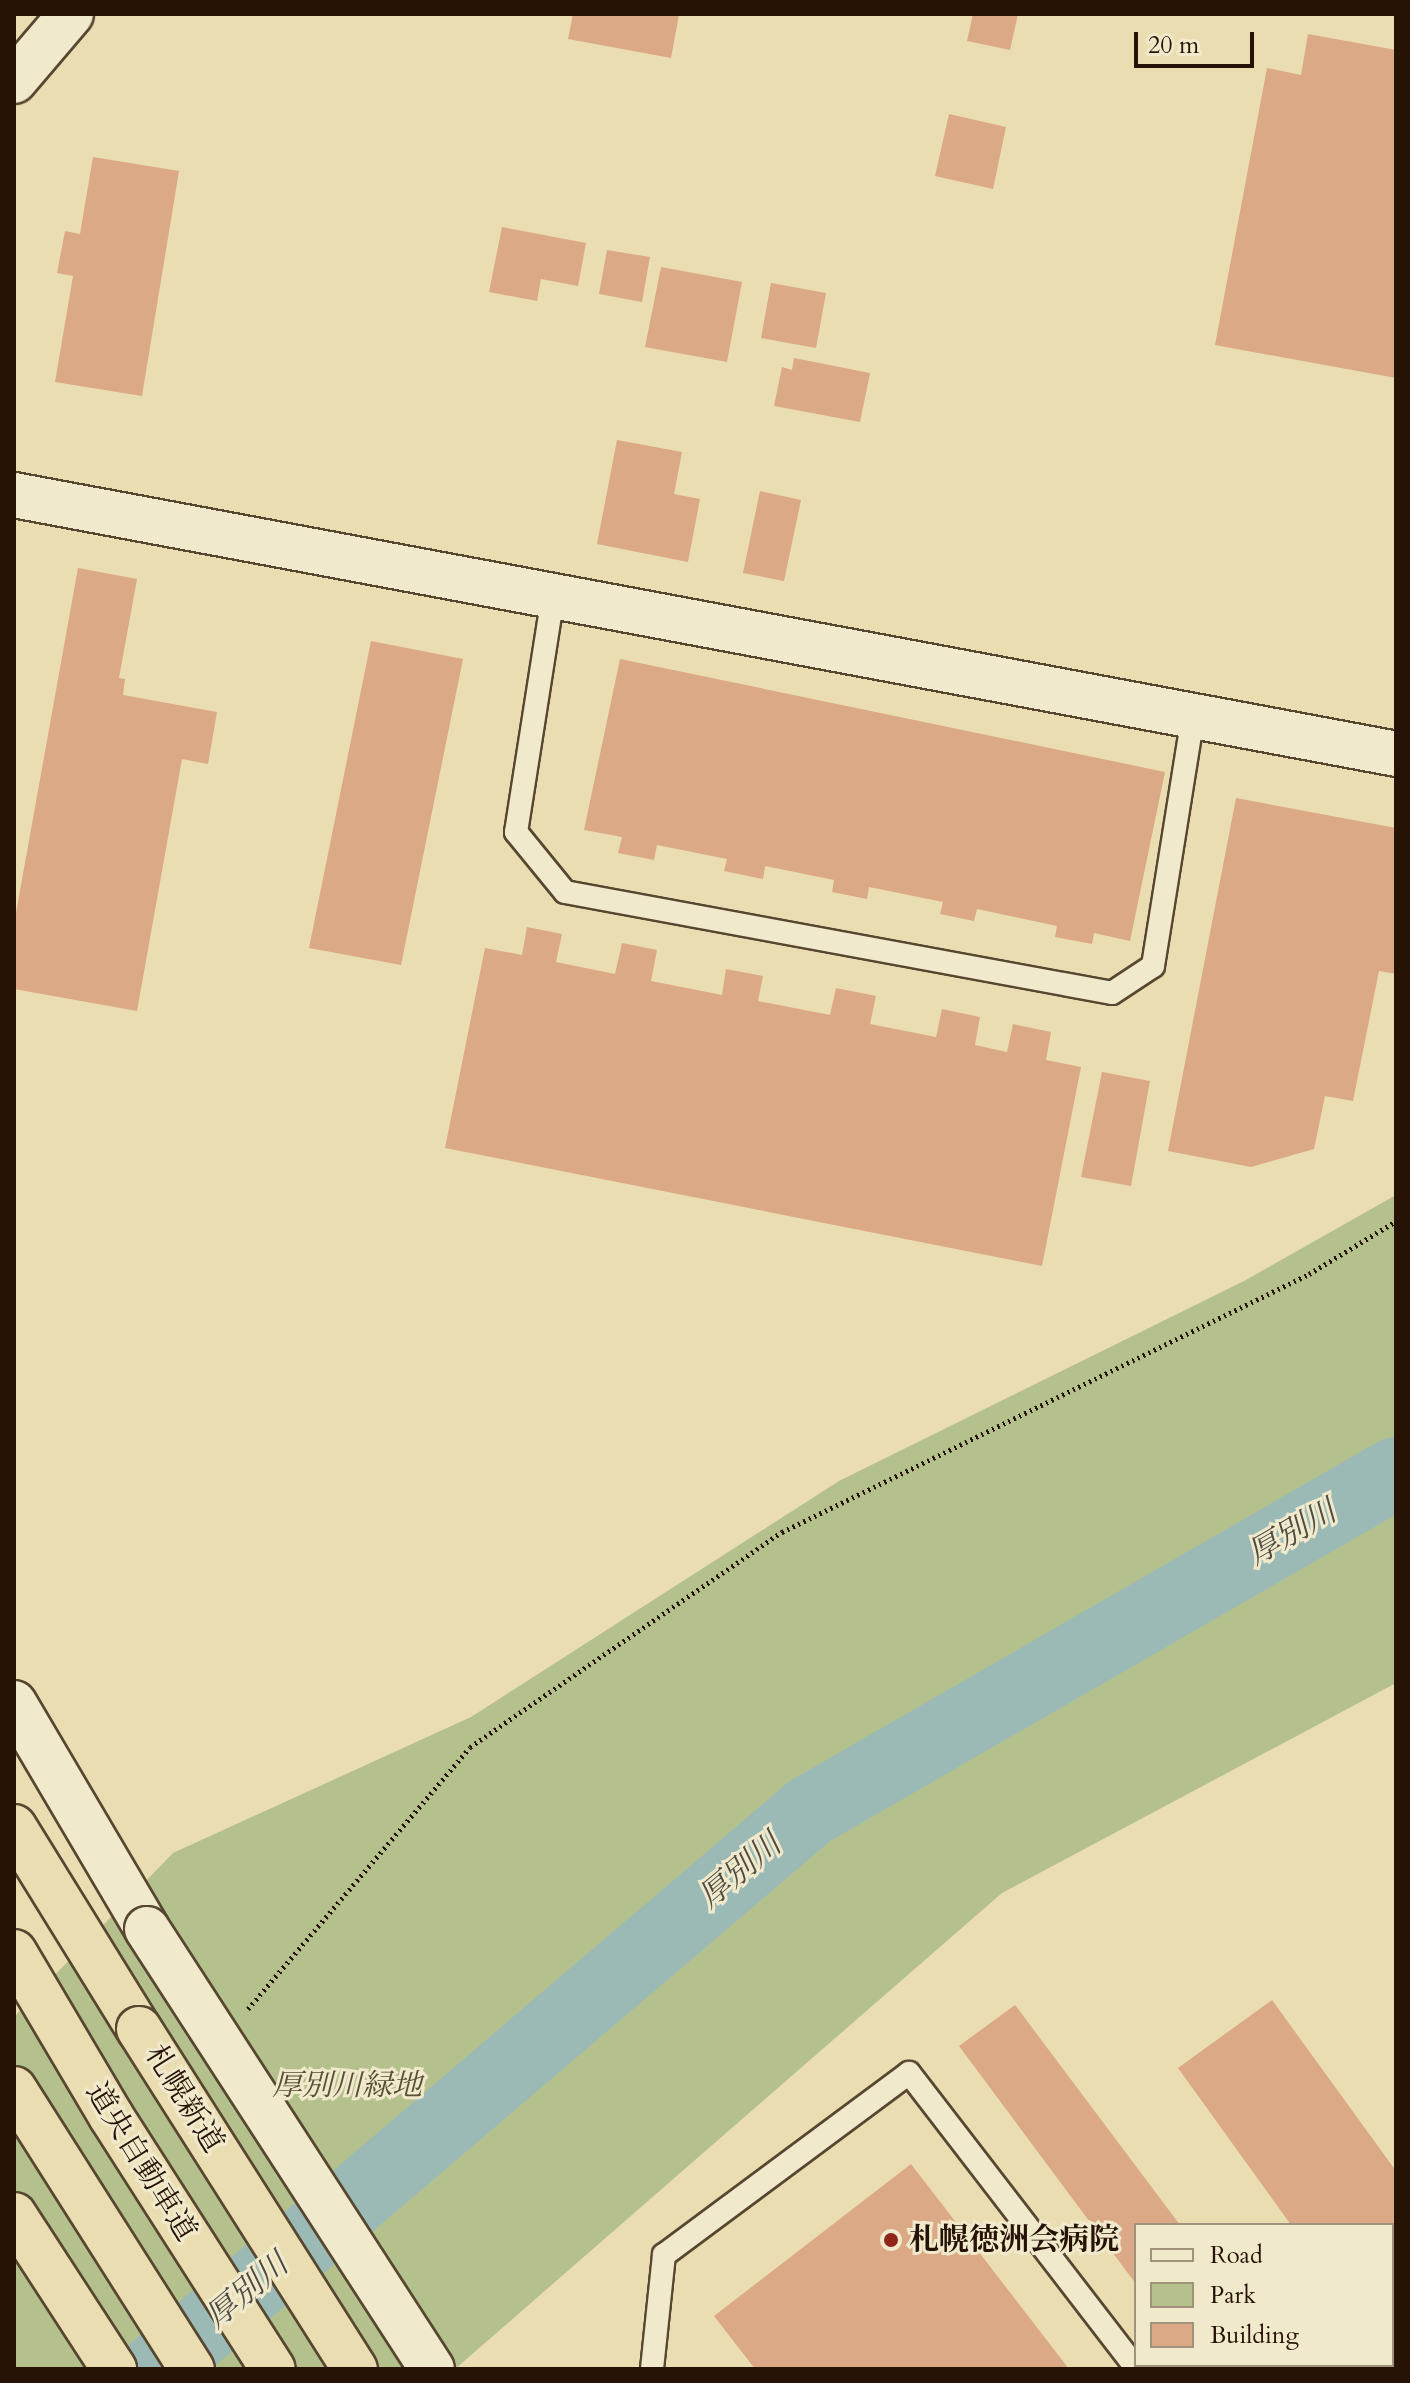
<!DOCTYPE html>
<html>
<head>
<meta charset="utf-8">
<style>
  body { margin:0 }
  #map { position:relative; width:1410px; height:2383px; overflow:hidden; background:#eaddb1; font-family:Cardo,"Noto Serif JP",serif }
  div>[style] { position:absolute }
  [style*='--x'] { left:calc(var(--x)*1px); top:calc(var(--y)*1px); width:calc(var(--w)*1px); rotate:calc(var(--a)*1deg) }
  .green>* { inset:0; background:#b5c18d }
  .river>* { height:72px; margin:-36px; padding:0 36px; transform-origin:36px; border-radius:36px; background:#9bbab6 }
  .building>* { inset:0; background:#dba985 }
  .path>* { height:5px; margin-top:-2.5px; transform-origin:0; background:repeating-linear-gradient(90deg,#261305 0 2px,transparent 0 6px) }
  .roads { filter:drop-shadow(2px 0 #574630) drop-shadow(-2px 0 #574630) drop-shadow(0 2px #574630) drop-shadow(0 -2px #574630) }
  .service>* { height:22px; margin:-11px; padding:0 11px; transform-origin:11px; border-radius:11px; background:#f1e9cc }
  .minor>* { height:44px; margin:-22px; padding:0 22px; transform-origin:22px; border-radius:22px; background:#f1e9cc }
  .tertiary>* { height:44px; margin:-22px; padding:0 22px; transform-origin:22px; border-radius:22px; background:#f1e9cc }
  .trunk>* { height:44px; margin:-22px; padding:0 22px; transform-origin:22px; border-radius:22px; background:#eaddb1 }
  .bridges { filter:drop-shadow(2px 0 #574630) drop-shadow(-2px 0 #574630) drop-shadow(0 2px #574630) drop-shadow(0 -2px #574630) }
  .tertiary-bridge>* { height:44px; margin:-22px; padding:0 22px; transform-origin:22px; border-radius:22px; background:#f1e9cc }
  .trunk-bridge>* { height:44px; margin:-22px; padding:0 22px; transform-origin:22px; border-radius:22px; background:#eaddb1 }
  .motorway-bridge>* { height:44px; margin:-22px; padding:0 22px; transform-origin:22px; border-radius:22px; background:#eaddb1 }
  .dots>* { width:22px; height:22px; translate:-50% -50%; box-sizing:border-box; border:4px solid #f1e9cc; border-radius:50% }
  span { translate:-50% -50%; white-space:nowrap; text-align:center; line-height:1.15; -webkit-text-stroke:6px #f1e9cc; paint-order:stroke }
  .park-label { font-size:30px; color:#585035; font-style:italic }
  .street-label { font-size:30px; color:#261305 }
  .poi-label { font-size:30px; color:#261305; font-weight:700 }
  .left { translate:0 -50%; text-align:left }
  .water-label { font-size:32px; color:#4f4d43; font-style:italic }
  .frame { position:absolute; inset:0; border:16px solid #261305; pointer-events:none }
  .legend { position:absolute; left:1134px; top:2223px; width:260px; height:144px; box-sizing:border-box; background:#f1e9cc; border:2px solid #a0937c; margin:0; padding:10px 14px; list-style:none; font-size:24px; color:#261305 }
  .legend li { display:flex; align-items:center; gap:16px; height:40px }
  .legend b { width:40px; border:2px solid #a0937c }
  .scale { position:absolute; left:1134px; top:32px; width:120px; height:36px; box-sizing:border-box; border:4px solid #261305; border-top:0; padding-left:10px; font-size:24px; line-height:28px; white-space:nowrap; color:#261305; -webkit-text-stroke:6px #f1e9cc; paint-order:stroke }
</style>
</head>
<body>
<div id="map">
  <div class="green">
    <i style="clip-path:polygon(1396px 1195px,1396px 1683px,1002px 1893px,455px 2369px,14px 2369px,14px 2017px,173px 1853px,471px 1717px,839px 1481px,1244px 1281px)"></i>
  </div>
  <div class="river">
    <i style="--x:156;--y:2369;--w:860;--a:-40.47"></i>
    <i style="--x:810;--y:1811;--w:676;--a:-29.98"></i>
  </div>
  <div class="building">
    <i style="clip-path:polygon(573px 14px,679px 15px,671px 58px,568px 39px)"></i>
    <i style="clip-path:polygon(973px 14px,1018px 14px,1010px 50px,967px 41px)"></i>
    <i style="clip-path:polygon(1308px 34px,1396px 50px,1396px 378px,1215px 345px,1267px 68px,1301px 75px)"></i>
    <i style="clip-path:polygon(949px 114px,1006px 127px,993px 189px,935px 176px)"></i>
    <i style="clip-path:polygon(93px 157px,179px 171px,142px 396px,55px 382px,73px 276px,57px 273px,65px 231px,80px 234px)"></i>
    <i style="clip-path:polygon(502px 227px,586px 243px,578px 286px,541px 279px,537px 301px,489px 292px)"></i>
    <i style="clip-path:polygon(607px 250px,650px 257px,642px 302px,599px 294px)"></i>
    <i style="clip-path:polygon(661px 267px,742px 282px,727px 362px,645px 347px)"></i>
    <i style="clip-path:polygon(771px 283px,826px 293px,816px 348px,761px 338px)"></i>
    <i style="clip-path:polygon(794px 358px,870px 373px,860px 422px,774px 406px,782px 367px,792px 370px)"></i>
    <i style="clip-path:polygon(617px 440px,682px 452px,674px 494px,700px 499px,688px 562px,597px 544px)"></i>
    <i style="clip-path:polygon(760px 491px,801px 500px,784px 581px,743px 573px)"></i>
    <i style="clip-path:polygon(78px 568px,137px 579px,119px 678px,125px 679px,123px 695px,217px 712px,208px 764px,182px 759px,137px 1011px,14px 989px,14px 924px)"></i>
    <i style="clip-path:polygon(371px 641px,463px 659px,401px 965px,309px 948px)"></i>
    <i style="clip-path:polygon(620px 659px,1165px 772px,1130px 941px,1094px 933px,1092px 944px,1055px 937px,1057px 926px,977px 909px,974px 921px,940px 914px,943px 902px,869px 887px,867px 899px,832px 892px,834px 880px,765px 866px,763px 879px,724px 871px,727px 859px,657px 845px,654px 860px,618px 853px,622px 837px,584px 830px)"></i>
    <i style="clip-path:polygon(1236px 798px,1396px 828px,1396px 974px,1379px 971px,1353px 1101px,1325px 1096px,1314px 1149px,1251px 1167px,1168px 1151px)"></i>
    <i style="clip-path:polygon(527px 927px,562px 934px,556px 962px,615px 974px,622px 943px,657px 950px,651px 981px,722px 995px,726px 969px,763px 976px,758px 1001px,830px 1015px,836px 988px,876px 996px,870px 1024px,936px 1037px,942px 1009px,980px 1017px,975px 1045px,1007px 1052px,1013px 1024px,1051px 1032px,1046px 1060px,1081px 1067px,1042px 1266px,445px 1148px,485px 948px,522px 955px)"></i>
    <i style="clip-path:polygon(1102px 1072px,1150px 1081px,1131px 1186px,1081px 1177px)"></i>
    <i style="clip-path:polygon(1272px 2000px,1396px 2171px,1392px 2328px,1392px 2225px,1291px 2225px,1178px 2068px)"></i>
    <i style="clip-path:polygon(1015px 2005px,1180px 2225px,1136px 2225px,1136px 2284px,959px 2046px)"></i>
    <i style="clip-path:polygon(911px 2164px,1069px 2369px,755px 2369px,714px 2316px)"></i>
    <i style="clip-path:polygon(1197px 2365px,1284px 2365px,1287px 2369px,1200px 2369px)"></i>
  </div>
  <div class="path">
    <i style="--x:248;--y:2009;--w:343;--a:-49.7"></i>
    <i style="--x:470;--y:1747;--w:379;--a:-34.6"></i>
    <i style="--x:782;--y:1532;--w:587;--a:-26.08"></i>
    <i style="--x:1309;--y:1274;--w:102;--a:-31.3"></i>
  </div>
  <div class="roads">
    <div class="service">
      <i style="--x:553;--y:596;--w:239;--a:98.9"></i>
      <i style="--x:516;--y:832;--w:77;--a:50.8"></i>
      <i style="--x:565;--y:892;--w:556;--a:10.46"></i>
      <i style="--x:1112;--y:993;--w:49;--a:-33.4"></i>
      <i style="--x:1153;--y:966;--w:253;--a:-80.9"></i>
      <i style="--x:652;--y:2369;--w:115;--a:-84"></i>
      <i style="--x:664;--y:2255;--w:305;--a:-36.6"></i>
      <i style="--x:909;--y:2073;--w:374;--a:52.4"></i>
    </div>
    <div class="minor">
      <i style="--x:14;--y:81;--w:88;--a:-49.6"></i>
      <i style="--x:14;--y:495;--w:1406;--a:10.61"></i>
    </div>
    <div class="tertiary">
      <i style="--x:14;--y:1703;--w:262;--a:59.5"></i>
    </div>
    <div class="trunk">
      <i style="--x:14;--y:1827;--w:238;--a:58.3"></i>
    </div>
  </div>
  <div class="bridges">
    <div class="tertiary-bridge">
      <i style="--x:147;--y:1929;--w:524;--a:57.07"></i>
    </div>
    <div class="trunk-bridge">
      <i style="--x:139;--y:2029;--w:403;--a:57.6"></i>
      <i style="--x:14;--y:2215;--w:184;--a:57"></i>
    </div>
    <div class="motorway-bridge">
      <i style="--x:14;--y:1952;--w:191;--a:59.4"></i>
      <i style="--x:111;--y:2116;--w:300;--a:57.4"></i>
      <i style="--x:14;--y:2089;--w:332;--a:57.6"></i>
    </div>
  </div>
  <div class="dots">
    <i style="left:891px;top:2240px;background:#8f2418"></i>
  </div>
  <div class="park-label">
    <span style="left:347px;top:2086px">厚別川緑地</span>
  </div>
  <div class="street-label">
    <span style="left:184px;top:2099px;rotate:58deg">札幌新道</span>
    <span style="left:141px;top:2162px;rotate:58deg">道央自動車道</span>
  </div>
  <div class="poi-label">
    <span class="left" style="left:909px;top:2240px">札幌徳洲会病院</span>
  </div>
  <div class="water-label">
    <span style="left:1292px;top:1533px;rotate:-30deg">厚別川</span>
    <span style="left:740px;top:1871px;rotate:-40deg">厚別川</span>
    <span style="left:247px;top:2291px;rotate:-40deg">厚別川</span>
  </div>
  <div class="frame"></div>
  <ul class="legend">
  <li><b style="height:10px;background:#f1e9cc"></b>Road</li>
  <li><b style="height:22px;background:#b5c18d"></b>Park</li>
  <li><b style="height:22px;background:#dba985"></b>Building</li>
  </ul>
  <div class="scale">20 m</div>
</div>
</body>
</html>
